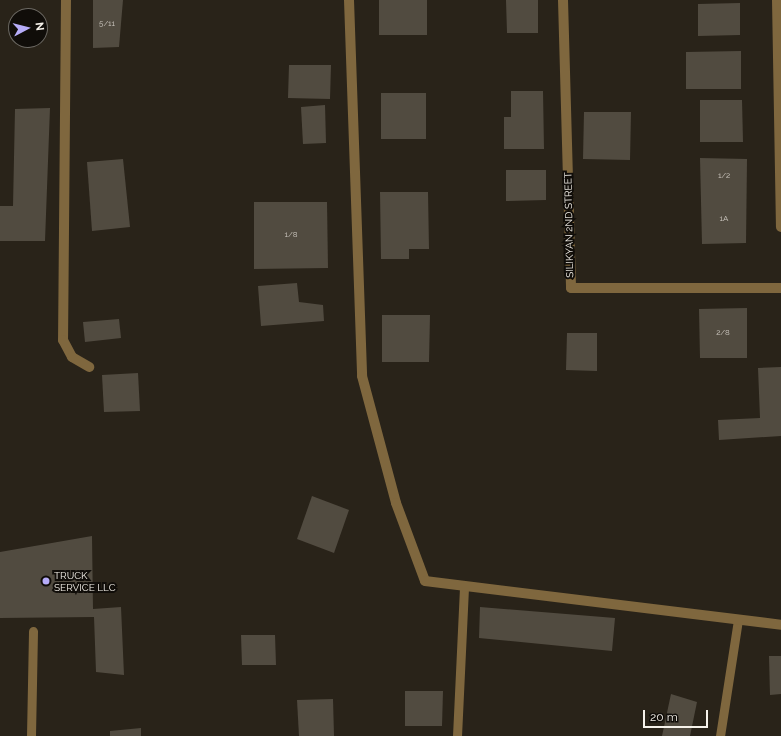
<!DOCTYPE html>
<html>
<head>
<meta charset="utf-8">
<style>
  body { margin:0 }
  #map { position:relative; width:781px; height:736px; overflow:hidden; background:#292319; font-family:Raleway,sans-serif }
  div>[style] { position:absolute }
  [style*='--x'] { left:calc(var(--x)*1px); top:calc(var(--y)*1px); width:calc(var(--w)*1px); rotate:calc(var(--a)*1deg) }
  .building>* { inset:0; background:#514b40 }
  .lane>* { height:9px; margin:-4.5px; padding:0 4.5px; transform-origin:4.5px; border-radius:4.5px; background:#7f673e }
  .street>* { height:10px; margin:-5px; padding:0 5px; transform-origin:5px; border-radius:5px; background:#7f673e }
  .dots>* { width:11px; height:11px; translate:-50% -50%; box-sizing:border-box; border:2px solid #100d09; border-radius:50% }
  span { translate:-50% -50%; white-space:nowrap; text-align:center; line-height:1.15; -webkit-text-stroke:4px #100d09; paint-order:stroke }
  .number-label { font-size:8px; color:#cdc8c0 }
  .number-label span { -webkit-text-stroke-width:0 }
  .street-label { font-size:10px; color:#f6f2eb }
  .poi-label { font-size:10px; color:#f6f2eb }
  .left { translate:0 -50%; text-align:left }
  .north { position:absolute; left:8px; top:8px; width:40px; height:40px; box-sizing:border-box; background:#100d09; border:1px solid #6c6963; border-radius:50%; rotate:83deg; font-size:11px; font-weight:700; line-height:16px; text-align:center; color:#f6f2eb }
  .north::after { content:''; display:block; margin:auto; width:14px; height:18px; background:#b6acf8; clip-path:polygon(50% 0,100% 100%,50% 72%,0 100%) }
  .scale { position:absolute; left:643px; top:710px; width:65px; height:18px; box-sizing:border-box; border:2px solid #f6f2eb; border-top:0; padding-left:5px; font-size:12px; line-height:14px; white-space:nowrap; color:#f6f2eb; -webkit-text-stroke:3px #100d09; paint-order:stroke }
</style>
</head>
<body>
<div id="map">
  <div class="building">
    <i style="clip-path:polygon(93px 0,123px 0,119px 47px,93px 48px)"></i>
    <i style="clip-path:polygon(379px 0,427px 0,427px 35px,379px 35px)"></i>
    <i style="clip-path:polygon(506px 0,538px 0,538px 33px,507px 33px)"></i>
    <i style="clip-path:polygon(740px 3px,740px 35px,698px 36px,698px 4px)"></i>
    <i style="clip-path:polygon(741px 51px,741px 89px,686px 89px,686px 52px)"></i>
    <i style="clip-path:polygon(289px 65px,331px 65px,330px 99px,288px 98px)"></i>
    <i style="clip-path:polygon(511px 91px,543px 91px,544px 149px,504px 149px,504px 117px,511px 117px)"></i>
    <i style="clip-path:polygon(381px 93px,426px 93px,426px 139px,381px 139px)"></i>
    <i style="clip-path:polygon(700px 100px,742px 100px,743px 142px,700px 142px)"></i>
    <i style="clip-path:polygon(325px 105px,326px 143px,303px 144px,301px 107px)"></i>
    <i style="clip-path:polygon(50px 108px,45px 241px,0 241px,0 206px,13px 206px,15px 109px)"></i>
    <i style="clip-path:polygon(584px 112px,631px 112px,630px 160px,583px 159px)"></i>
    <i style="clip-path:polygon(700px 158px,747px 159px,746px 243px,702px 244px)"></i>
    <i style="clip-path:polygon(123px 159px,130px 227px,92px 231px,87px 162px)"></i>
    <i style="clip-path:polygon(506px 170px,546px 170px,546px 200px,506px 201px)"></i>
    <i style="clip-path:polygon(380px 192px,428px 192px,429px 249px,409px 249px,409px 259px,381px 259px)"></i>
    <i style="clip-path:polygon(254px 202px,327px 202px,328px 268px,254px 269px)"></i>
    <i style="clip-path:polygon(297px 283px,299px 302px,323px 305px,324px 321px,261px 326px,258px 286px)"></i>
    <i style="clip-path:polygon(747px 308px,747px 358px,700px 358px,699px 309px)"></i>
    <i style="clip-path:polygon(382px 315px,430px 315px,429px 362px,382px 362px)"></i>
    <i style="clip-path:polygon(119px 319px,121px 338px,85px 342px,83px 322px)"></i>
    <i style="clip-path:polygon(567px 333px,597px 333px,597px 371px,566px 370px)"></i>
    <i style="clip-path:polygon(781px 367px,781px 436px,719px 440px,718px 420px,760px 418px,758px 368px)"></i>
    <i style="clip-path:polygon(138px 373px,140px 411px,104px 412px,102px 375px)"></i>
    <i style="clip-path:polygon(312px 496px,349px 510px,334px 553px,297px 539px)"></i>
    <i style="clip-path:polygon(92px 536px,93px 609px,121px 607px,124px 675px,96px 672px,94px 617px,0 618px,0 552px)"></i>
    <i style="clip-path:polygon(480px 607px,615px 618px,612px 651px,479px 638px)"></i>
    <i style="clip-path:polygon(241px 635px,275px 635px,276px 665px,242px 665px)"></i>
    <i style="clip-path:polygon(769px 656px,781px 656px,781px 694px,770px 695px)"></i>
    <i style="clip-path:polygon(405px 691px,443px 691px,442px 726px,405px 726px)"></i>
    <i style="clip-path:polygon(671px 694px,697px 702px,690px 736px,662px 736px)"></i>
    <i style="clip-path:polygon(333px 699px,334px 736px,299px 736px,297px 700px)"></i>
    <i style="clip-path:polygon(141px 728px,141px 736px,110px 736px,110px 731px)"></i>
  </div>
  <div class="lane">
    <i style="--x:31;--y:736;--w:105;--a:-88.9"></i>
    <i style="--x:457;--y:736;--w:150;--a:-87.3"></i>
    <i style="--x:720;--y:736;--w:117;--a:-81.2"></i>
  </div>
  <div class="street">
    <i style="--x:66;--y:0;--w:340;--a:90.5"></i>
    <i style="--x:63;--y:340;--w:19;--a:62"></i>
    <i style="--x:72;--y:357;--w:20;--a:30"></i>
    <i style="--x:349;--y:0;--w:376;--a:88"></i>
    <i style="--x:362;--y:376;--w:131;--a:75"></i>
    <i style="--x:396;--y:503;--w:83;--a:69.6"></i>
    <i style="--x:425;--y:581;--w:359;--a:7"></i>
    <i style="--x:563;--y:0;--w:288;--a:88.4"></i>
    <i style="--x:571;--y:288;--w:210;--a:0"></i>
    <i style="--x:777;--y:0;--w:227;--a:89"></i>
  </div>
  <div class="dots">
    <i style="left:46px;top:581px;background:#b6acf8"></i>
  </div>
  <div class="number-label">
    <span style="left:107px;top:24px">5/11</span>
    <span style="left:724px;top:176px">1/2</span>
    <span style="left:724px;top:219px">1A</span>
    <span style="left:291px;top:235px">1/8</span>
    <span style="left:723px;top:333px">2/8</span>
  </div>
  <div class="street-label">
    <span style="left:569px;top:225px;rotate:-91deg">SILIKYAN 2ND STREET</span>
  </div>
  <div class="poi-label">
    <span class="left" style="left:54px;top:581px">TRUCK<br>SERVICE LLC</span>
  </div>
  <div class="north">N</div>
  <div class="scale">20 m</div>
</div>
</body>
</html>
